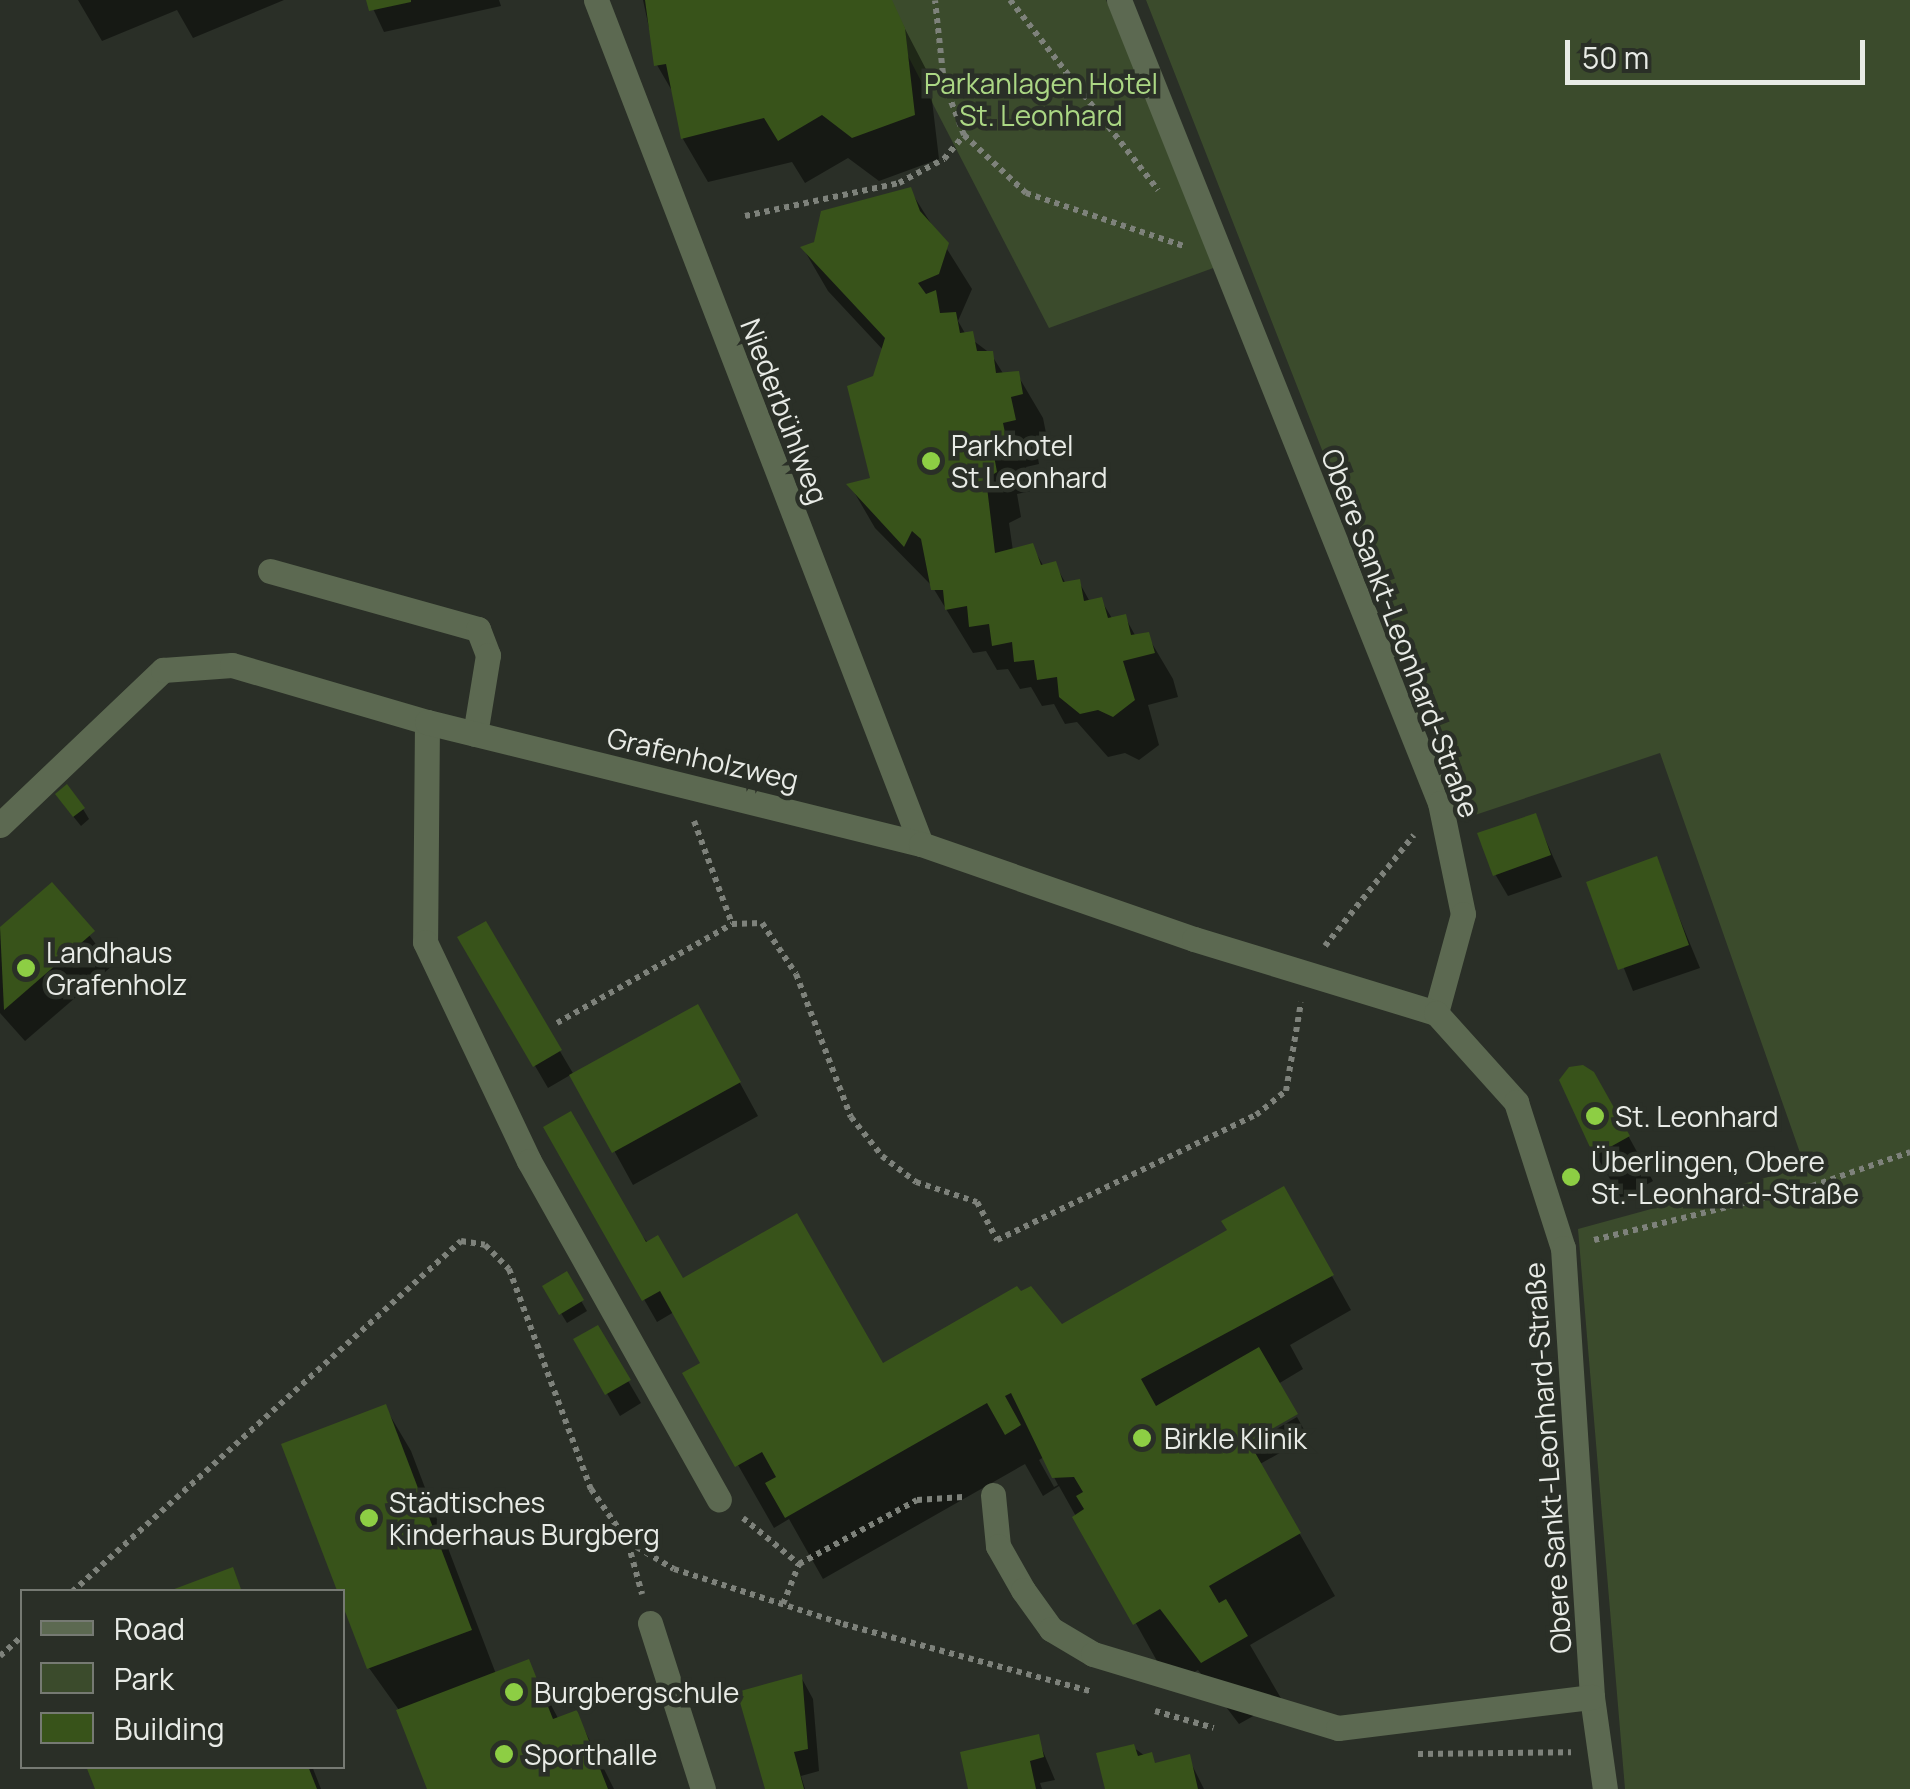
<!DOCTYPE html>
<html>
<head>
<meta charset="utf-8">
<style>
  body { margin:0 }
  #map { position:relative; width:1910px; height:1789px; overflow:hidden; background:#2a2f27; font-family:Manrope,sans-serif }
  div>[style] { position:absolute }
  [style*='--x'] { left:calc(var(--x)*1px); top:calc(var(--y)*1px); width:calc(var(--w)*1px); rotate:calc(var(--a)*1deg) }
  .green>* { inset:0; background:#3b4b2c }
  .shadow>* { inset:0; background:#0007 }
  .building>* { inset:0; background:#38531a }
  .path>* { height:6px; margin-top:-3px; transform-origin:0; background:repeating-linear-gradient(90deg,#7e827b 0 5px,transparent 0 10px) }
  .minor>* { height:25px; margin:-12.5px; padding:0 12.5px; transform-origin:12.5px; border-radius:12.5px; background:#5c6951 }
  .dots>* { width:28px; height:28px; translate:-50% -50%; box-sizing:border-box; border:5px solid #2a2f27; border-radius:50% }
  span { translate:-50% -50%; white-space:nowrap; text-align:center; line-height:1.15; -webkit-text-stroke:9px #2a2f27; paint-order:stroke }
  .park-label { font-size:28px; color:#abd784 }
  .street-label { font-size:28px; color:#e8ebe6 }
  .poi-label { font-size:28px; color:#e8ebe6 }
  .left { translate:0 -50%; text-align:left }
  .legend { position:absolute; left:20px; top:1589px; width:325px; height:180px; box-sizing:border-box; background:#2a2f27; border:2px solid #767a73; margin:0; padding:12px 18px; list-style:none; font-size:30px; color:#e8ebe6 }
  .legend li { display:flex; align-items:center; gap:20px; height:50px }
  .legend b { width:50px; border:2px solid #767a73 }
  .scale { position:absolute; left:1565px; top:40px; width:300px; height:45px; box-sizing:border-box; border:5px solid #e8ebe6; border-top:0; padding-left:12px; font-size:30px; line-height:35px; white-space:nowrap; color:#e8ebe6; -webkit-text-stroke:8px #2a2f27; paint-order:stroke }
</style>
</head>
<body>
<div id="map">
  <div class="green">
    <i style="clip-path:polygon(879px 0,1106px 0,1216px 267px,1049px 328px)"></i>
    <i style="clip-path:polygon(1146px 0,1910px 0,1910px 1789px,1625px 1789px,1578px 1229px,1805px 1167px,1660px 753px,1466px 818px)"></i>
  </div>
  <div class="shadow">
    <i style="clip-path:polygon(78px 0,284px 0,193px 38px,177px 10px,102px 41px)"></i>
    <i style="clip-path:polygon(369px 0,499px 0,501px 6px,384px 32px)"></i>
    <i style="clip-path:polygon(643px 0,890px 0,929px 75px,939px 159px,879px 181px,848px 158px,805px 183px,792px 162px,708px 182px,683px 139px,675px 96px,657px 65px)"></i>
    <i style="clip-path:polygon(910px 190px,972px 289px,958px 321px,966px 335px,991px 354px,1004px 375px,1017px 374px,1043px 418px,1047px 438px,1035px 441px,1039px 464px,1026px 467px,1031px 491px,1017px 494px,1021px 517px,1009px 523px,1013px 551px,1032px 546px,1044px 567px,1055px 564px,1066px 584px,1079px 582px,1090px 602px,1101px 600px,1113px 620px,1125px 617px,1136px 637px,1147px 635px,1173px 679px,1178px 697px,1148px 705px,1159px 745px,1139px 760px,1125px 753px,1108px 757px,1077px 722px,1065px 724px,1054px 704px,1042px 706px,1031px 687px,1020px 689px,1008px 669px,997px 670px,986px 651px,973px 653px,932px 586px,875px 528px,850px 485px,873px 480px,875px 378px,884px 351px,828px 291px,803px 248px)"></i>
    <i style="clip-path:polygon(64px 805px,83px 809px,89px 819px,81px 826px)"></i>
    <i style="clip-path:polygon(1535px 816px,1562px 877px,1508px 896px,1495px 874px)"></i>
    <i style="clip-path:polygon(1655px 859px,1700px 968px,1633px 991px,1590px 883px)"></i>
    <i style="clip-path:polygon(52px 885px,112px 966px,25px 1041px,0 1013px,0 930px)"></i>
    <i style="clip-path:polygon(485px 924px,574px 1075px,717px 1041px,758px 1116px,633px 1185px,572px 1074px,548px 1088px,460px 938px)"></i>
    <i style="clip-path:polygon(1619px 1119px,1653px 1181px,1621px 1198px,1596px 1155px)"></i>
    <i style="clip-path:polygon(evenodd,546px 1128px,682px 1281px,882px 1366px,1061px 1327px,1230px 1231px,1283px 1189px,1351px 1310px,1290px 1345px,1303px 1369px,1278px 1384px,1247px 1440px,1247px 1446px,1297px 1417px,1308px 1437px,1260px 1464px,1335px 1596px,1250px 1645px,1282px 1700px,1239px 1724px,1198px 1670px,1171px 1686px,1059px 1486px,1043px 1496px,1025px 1464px,823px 1579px,789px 1519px,774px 1528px,686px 1374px,704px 1364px,674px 1312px,657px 1322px,546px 1128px,1044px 1457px,1058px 1485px,1054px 1487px,1039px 1460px,1044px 1457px)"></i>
    <i style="clip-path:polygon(566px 1275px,587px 1311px,567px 1323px,545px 1287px)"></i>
    <i style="clip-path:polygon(597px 1328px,641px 1403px,620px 1416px,576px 1340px)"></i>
    <i style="clip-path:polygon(385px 1407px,411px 1451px,496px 1674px,528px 1662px,559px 1720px,576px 1713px,614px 1789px,429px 1789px,399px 1710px,369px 1668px)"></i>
    <i style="clip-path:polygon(801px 1677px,813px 1699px,819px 1771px,801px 1776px,805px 1789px,768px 1789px)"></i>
    <i style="clip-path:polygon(1037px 1737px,1055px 1780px,1040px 1783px,1042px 1789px,970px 1789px)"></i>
    <i style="clip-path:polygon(1133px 1747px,1157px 1765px,1188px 1757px,1204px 1789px,1108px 1789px)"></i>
    <i style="clip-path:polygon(89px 1766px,312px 1766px,321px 1789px,97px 1789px)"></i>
  </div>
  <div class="building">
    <i style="clip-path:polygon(366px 0,411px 0,411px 2px,369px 11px)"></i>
    <i style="clip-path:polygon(645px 0,892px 0,905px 28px,915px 115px,852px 138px,822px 115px,778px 141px,764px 118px,681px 139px,666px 64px,654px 66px)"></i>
    <i style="clip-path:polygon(911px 187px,920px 211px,949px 243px,939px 274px,918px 283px,926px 294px,936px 290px,940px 313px,956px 312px,960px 333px,973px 331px,977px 351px,993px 351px,996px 373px,1019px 371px,1023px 394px,1011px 397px,1016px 420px,1003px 423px,1008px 447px,993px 450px,997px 472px,986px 479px,995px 553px,1033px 543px,1041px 565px,1056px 561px,1063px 582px,1080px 579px,1084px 601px,1102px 597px,1108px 618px,1126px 614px,1131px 635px,1149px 632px,1155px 653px,1123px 661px,1135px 700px,1113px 717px,1098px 710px,1080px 714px,1059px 697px,1057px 677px,1037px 680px,1034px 660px,1014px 662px,1012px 642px,992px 646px,989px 624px,969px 627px,967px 606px,945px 610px,943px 590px,931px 590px,921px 539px,912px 531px,904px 547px,846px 484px,870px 478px,847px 386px,873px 376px,885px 338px,800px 247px,814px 242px,821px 211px)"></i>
    <i style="clip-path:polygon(67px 784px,85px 808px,73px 817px,55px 794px)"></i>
    <i style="clip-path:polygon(1536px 813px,1551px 855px,1493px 876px,1477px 833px)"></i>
    <i style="clip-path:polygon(1657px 856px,1689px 945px,1618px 970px,1586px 882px)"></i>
    <i style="clip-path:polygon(52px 882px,95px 931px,4px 1010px,0 927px)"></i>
    <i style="clip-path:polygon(486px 921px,562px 1050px,533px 1067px,457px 937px)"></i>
    <i style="clip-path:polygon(698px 1004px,741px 1082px,612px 1153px,569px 1075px)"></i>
    <i style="clip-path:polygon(1583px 1065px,1594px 1072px,1630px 1136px,1594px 1156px,1559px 1080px,1569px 1067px)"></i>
    <i style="clip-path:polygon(571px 1111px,646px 1242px,658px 1235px,683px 1278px,797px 1213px,883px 1363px,1017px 1286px,1021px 1291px,1031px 1286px,1062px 1324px,1227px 1230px,1221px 1221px,1284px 1186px,1334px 1275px,1141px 1379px,1156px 1406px,1259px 1347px,1298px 1414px,1249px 1442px,1301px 1533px,1209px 1586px,1219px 1603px,1226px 1599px,1248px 1636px,1201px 1663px,1160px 1609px,1133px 1625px,1072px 1517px,1084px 1509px,1076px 1496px,1083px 1492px,1074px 1477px,1052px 1478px,1011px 1393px,1005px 1396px,1021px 1425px,1005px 1435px,987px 1403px,785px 1518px,765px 1483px,776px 1477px,762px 1452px,735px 1467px,682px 1373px,700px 1363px,660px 1291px,642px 1301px,543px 1127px)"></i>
    <i style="clip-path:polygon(567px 1271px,584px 1300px,559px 1315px,542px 1286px)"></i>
    <i style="clip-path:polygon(598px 1325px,631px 1380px,605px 1395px,573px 1339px)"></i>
    <i style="clip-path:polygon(386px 1404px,472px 1630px,367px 1669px,281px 1444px)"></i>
    <i style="clip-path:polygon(233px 1567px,242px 1592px,169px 1592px,169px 1591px)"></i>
    <i style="clip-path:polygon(529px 1659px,553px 1719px,577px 1710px,608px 1789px,427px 1789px,396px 1710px)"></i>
    <i style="clip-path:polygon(802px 1674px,808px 1749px,794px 1752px,804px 1789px,765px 1789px,737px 1692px)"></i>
    <i style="clip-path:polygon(1039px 1734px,1044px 1757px,1030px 1761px,1036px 1789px,968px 1789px,960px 1752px)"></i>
    <i style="clip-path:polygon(1134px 1744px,1138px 1756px,1152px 1752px,1155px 1763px,1190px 1754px,1198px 1789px,1105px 1789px,1096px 1753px)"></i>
    <i style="clip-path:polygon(86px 1766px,308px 1766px,317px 1789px,95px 1789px)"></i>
  </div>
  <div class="path">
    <i style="--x:1010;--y:0;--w:241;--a:52.1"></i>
    <i style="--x:964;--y:135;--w:85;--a:43.1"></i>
    <i style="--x:1026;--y:193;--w:169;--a:18.6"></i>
    <i style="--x:745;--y:216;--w:157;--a:-12.1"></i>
    <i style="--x:899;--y:183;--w:51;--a:-28.1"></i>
    <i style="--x:944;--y:159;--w:31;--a:-50"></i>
    <i style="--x:964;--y:135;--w:56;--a:-111"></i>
    <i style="--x:944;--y:83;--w:83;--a:-96.2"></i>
    <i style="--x:694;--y:821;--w:110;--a:69.7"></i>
    <i style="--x:732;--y:924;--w:30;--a:-2"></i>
    <i style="--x:762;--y:923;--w:61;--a:56.3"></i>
    <i style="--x:796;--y:974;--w:153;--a:69"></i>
    <i style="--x:851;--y:1117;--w:50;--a:51.5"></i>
    <i style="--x:882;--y:1156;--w:43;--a:37.4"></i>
    <i style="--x:916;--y:1182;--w:64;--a:18.2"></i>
    <i style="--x:977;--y:1202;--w:43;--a:62.2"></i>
    <i style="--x:997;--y:1240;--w:288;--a:-25.8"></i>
    <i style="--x:1256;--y:1115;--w:38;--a:-39"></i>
    <i style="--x:1286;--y:1091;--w:90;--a:-80.4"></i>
    <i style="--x:1325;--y:946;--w:142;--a:-51.3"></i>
    <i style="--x:557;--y:1023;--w:201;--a:-29.5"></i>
    <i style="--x:1594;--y:1240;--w:225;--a:-13.9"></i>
    <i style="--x:1812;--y:1186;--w:104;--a:-19.1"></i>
    <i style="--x:743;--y:1518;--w:72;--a:39.4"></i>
    <i style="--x:628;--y:1543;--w:53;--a:74.6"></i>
    <i style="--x:72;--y:1592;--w:524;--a:-42.06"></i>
    <i style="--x:461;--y:1241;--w:24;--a:9"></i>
    <i style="--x:485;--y:1245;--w:34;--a:45"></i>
    <i style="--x:509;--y:1269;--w:235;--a:69.6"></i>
    <i style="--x:591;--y:1489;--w:65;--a:55.1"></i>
    <i style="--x:628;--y:1542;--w:53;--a:30.4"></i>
    <i style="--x:674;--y:1569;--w:178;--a:18"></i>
    <i style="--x:843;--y:1624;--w:256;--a:15.2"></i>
    <i style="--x:783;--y:1604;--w:43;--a:-68.2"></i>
    <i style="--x:799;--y:1564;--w:134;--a:-28.5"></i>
    <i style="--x:917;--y:1500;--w:46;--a:-3.7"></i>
    <i style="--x:0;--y:1656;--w:30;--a:-42"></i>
    <i style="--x:1155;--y:1711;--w:61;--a:16.1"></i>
    <i style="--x:1418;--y:1754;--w:153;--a:-0.7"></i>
  </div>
  <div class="minor">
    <i style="--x:596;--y:0;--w:904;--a:68.94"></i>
    <i style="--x:1119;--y:0;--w:865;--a:68.21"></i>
    <i style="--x:1440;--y:803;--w:113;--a:78.3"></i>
    <i style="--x:1463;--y:914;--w:103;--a:105.3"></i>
    <i style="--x:270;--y:571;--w:216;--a:15.6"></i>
    <i style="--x:478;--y:629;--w:28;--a:69"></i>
    <i style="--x:488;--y:655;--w:80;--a:99.3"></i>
    <i style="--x:427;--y:722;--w:220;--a:90.5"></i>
    <i style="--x:425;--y:942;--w:242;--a:64.6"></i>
    <i style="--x:529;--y:1161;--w:388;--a:60.7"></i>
    <i style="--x:0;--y:825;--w:225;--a:-43.6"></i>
    <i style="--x:163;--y:670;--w:69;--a:-4.1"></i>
    <i style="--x:232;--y:665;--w:203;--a:16.3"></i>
    <i style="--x:427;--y:722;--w:509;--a:13.87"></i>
    <i style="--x:921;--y:844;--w:289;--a:19.2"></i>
    <i style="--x:1194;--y:939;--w:253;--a:17"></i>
    <i style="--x:1436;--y:1013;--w:120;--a:48"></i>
    <i style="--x:1516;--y:1102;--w:153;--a:72.2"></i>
    <i style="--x:1563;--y:1248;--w:450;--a:86.3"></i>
    <i style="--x:1592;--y:1697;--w:93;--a:82"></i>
    <i style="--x:993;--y:1495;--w:51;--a:84.4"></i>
    <i style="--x:998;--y:1546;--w:51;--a:60.4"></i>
    <i style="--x:1023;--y:1590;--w:48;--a:54.3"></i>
    <i style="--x:1051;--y:1629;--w:49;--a:30.8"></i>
    <i style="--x:1093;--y:1654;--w:256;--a:16.8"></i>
    <i style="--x:1338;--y:1728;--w:256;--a:-7"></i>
    <i style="--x:650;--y:1623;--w:174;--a:72.3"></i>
  </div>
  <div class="dots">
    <i style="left:931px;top:461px;background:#8dce44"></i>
    <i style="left:26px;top:968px;background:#8dce44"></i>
    <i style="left:1595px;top:1116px;background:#8dce44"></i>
    <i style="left:1571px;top:1177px;background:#8dce44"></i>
    <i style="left:1142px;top:1438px;background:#8dce44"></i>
    <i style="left:369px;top:1518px;background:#8dce44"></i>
    <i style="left:514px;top:1692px;background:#8dce44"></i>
    <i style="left:504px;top:1754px;background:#8dce44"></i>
  </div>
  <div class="park-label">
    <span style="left:1041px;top:99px">Parkanlagen Hotel<br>St. Leonhard</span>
  </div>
  <div class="street-label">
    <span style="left:785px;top:411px;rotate:69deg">Niederbühlweg</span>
    <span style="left:1401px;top:633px;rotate:69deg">Obere Sankt-Leonhard-Straße</span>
    <span style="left:703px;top:758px;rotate:13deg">Grafenholzweg</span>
    <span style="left:1547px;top:1458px;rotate:-94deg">Obere Sankt-Leonhard-Straße</span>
  </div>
  <div class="poi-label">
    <span class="left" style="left:951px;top:461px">Parkhotel<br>St Leonhard</span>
    <span class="left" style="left:46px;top:968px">Landhaus<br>Grafenholz</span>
    <span class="left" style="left:1615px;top:1116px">St. Leonhard</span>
    <span class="left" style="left:1591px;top:1177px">Überlingen, Obere<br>St.-Leonhard-Straße</span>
    <span class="left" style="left:1164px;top:1438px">Birkle Klinik</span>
    <span class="left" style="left:389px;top:1518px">Städtisches<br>Kinderhaus Burgberg</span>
    <span class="left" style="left:534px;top:1692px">Burgbergschule</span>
    <span class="left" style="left:524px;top:1754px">Sporthalle</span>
  </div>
  <ul class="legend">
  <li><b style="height:12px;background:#5c6951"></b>Road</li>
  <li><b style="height:28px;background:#3b4b2c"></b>Park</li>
  <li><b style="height:28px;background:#38531a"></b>Building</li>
  </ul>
  <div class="scale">50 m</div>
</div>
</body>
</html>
